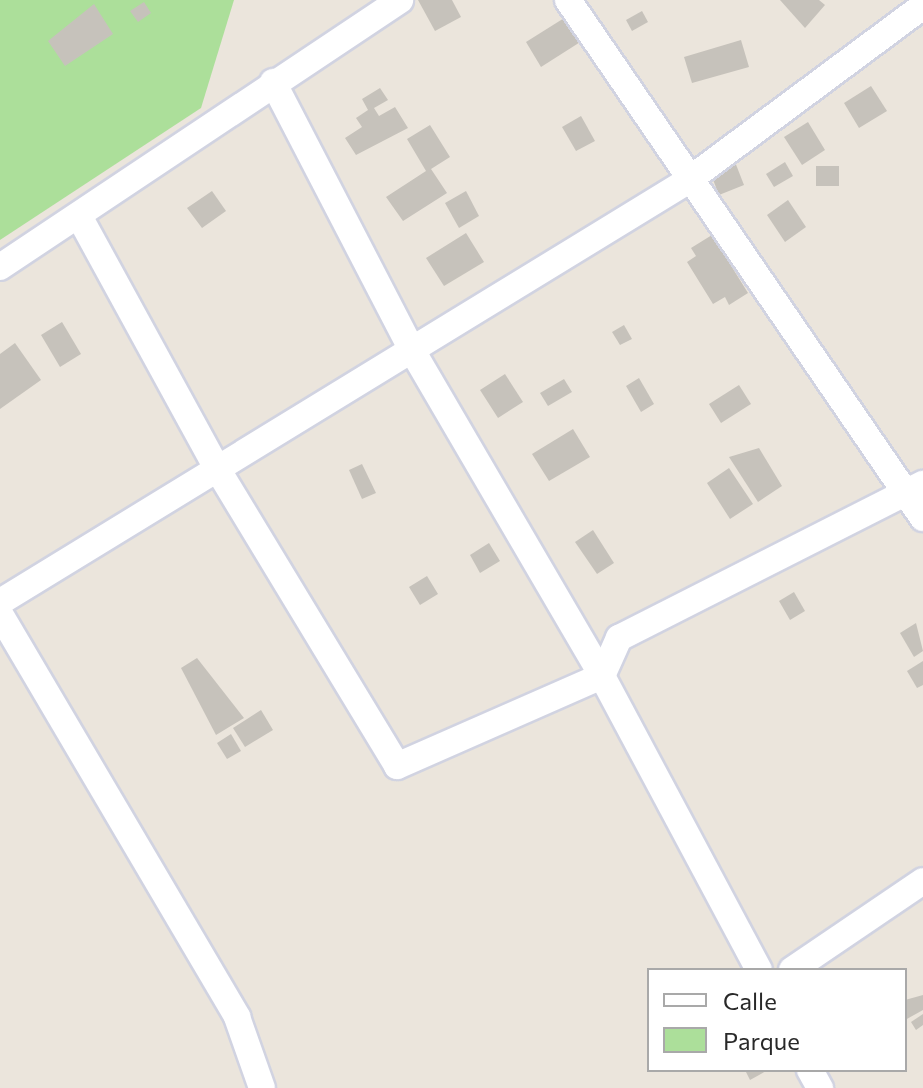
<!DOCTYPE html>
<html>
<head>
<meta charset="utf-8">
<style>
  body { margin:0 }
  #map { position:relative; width:923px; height:1088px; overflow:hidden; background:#ebe5dc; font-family:Commissioner,sans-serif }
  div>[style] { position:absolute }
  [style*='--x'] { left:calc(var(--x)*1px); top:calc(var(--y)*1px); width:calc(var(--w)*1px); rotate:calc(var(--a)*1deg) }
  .green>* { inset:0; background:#acdf9a }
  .building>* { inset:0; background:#c6c2bb }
  .roads { filter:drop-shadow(2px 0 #d1d3e1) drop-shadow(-2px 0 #d1d3e1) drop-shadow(0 2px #d1d3e1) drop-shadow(0 -2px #d1d3e1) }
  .minor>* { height:26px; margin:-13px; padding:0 13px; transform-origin:13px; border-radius:13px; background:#fff }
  span { translate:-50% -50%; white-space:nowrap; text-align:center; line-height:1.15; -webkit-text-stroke:8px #fff; paint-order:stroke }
  .legend { position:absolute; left:647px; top:968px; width:260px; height:104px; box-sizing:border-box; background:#fff; border:2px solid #a9a9a9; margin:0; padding:10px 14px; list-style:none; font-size:24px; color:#292929 }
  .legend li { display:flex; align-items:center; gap:16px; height:40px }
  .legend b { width:40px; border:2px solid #a9a9a9 }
</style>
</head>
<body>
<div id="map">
  <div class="green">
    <i style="clip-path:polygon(0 0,234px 0,201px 108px,0 240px)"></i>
  </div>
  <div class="building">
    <i style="clip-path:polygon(418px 0,452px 0,461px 17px,435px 31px)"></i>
    <i style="clip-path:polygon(780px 0,819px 0,825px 5px,805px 28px)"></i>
    <i style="clip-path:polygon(144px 2px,151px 13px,138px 22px,130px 11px)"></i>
    <i style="clip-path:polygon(94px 4px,113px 34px,65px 66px,48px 41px)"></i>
    <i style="clip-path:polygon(642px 11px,648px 22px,632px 31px,626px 20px)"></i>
    <i style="clip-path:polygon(569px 15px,585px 39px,541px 67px,526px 42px)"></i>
    <i style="clip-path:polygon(741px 40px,749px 67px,692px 83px,684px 57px)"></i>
    <i style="clip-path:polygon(871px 86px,887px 111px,859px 128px,844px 103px)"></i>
    <i style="clip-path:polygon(380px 88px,388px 100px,374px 108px,379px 116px,395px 107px,408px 128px,356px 155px,345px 138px,362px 127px,356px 118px,368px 110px,362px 99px)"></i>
    <i style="clip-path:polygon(581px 116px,595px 141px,576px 151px,562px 127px)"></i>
    <i style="clip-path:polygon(808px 122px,825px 150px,802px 165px,784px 137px)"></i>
    <i style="clip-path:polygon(430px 125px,450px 157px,431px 169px,447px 193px,403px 221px,386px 197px,426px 171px,407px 139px)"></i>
    <i style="clip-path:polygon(735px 162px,744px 185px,719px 195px,710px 172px)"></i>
    <i style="clip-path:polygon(785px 162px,793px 176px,774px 187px,766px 174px)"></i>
    <i style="clip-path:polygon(816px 166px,839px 166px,839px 186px,816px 186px)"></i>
    <i style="clip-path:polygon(212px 191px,226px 211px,202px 228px,187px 208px)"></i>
    <i style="clip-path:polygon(466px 191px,479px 216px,459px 228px,445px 203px)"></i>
    <i style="clip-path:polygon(788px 200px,806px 227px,785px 242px,767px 215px)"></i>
    <i style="clip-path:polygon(466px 233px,484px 262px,444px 286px,426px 258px)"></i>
    <i style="clip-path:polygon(712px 235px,748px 293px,729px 305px,725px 297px,713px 304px,687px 262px,696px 256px,691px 248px)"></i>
    <i style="clip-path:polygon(62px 322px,81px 354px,60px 367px,41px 335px)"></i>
    <i style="clip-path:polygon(624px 325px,632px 339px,620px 345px,612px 332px)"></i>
    <i style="clip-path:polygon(15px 343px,41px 380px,0 409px,0 354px)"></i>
    <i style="clip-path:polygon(505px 374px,523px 402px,498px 418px,480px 390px)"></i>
    <i style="clip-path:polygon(639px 378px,654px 404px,641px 412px,626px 386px)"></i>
    <i style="clip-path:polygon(564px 379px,572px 392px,548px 406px,540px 393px)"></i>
    <i style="clip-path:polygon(739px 385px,751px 404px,721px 423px,709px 404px)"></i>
    <i style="clip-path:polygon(573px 429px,590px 457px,549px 481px,532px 454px)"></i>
    <i style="clip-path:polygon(759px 448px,782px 486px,758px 502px,729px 457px)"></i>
    <i style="clip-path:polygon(362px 464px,376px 493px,362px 499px,349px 470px)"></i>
    <i style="clip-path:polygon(729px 468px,753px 504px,730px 519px,707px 483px)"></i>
    <i style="clip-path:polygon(593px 530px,614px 563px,597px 574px,575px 542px)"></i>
    <i style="clip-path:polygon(489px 543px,500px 561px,480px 573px,470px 555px)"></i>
    <i style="clip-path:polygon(427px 576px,438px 594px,420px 605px,409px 587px)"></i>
    <i style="clip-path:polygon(794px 592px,805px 611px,790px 620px,779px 601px)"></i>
    <i style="clip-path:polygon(916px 623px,923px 651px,914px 657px,900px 633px)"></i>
    <i style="clip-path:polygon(197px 658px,244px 718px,216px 735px,181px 668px)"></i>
    <i style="clip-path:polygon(923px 661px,923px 685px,917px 688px,907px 671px)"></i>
    <i style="clip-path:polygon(261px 710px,273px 730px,245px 747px,233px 728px)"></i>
    <i style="clip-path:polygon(231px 734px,241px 751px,227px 759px,217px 743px)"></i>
    <i style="clip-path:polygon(923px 995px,923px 1010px,905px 1020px,905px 1000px)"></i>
    <i style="clip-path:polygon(923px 1014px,923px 1025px,916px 1030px,911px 1022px)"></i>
    <i style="clip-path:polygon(745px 1070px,768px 1070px,750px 1080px)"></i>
  </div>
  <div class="roads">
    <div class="minor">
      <i style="--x:568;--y:0;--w:628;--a:55.58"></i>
      <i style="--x:273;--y:82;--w:304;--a:62.6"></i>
      <i style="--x:413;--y:352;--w:375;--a:59.7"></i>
      <i style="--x:602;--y:676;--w:333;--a:61.9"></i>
      <i style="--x:80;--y:218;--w:287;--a:61.3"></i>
      <i style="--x:218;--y:470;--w:346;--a:58.8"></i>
      <i style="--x:397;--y:766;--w:224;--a:-23.7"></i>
      <i style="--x:602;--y:676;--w:42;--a:-65.9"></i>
      <i style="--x:619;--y:638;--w:341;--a:-26.9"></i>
      <i style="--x:0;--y:267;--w:481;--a:-33.7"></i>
      <i style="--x:0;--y:602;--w:804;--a:-31.48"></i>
      <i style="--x:686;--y:182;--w:295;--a:-36.6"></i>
      <i style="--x:0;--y:614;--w:468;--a:59.5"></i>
      <i style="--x:237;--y:1017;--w:75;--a:70.6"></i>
      <i style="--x:792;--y:970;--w:158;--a:-34.2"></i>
      <i style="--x:810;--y:1070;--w:21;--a:61"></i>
    </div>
  </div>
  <ul class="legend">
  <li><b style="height:10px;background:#fff"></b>Calle</li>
  <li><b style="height:22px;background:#acdf9a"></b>Parque</li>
  </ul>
</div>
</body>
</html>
